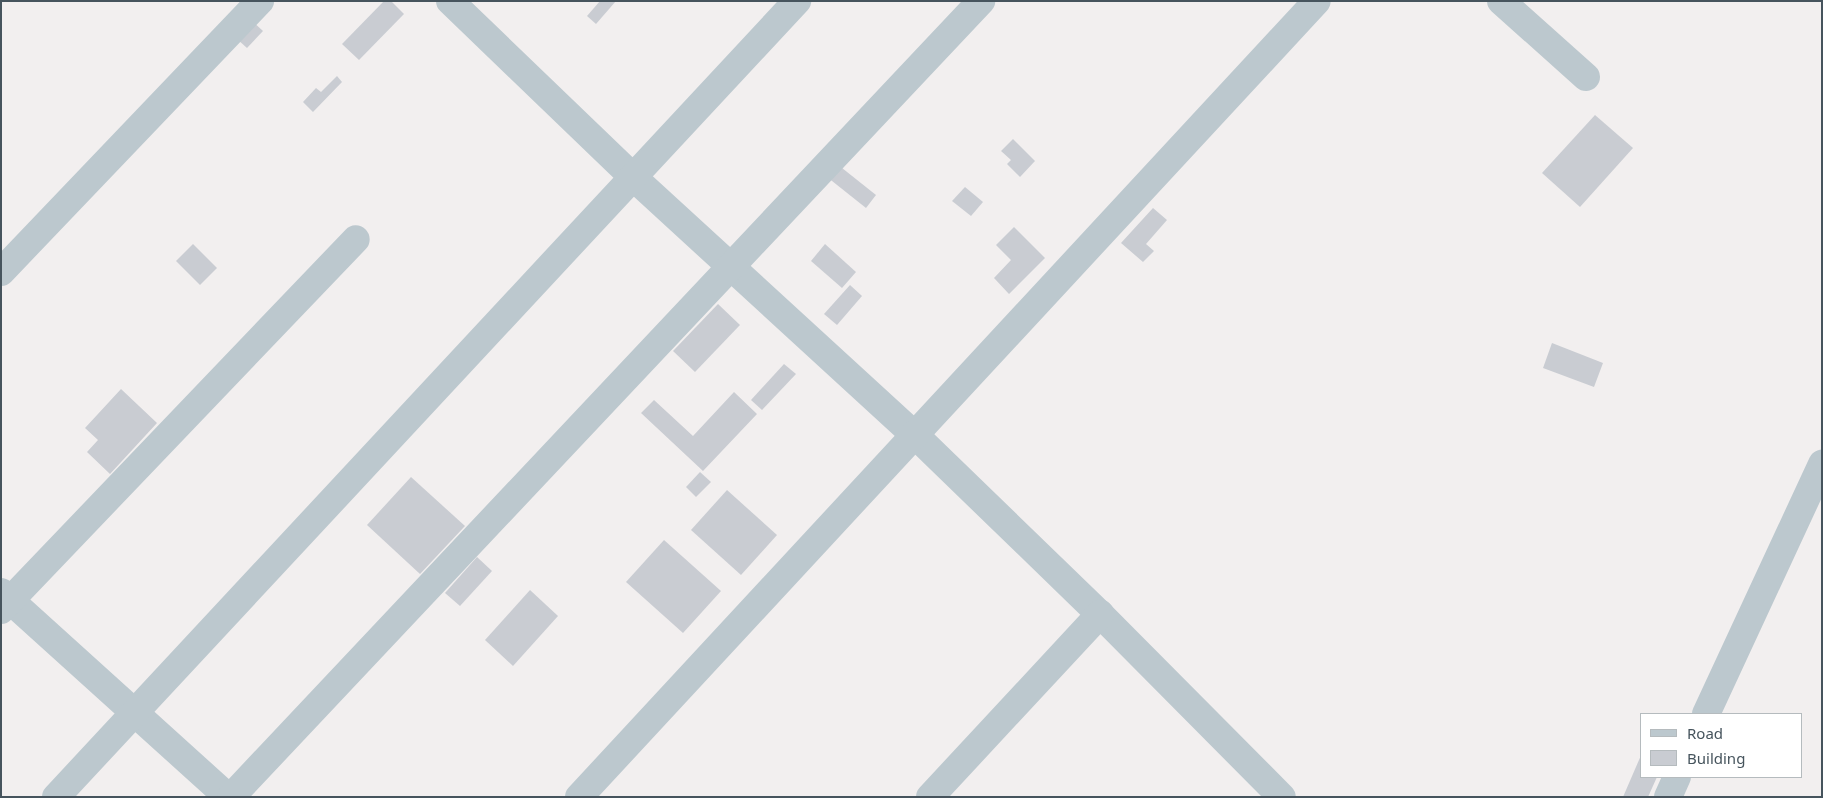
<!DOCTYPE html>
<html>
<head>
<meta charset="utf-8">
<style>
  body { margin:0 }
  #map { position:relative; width:1823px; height:798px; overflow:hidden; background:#f2efef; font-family:"Noto Sans",sans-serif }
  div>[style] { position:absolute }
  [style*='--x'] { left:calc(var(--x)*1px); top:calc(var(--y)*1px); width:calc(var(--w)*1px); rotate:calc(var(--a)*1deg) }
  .building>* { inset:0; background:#c9ccd2 }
  .minor>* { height:28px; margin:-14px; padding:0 14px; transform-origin:14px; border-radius:14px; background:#bcc8ce }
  span { translate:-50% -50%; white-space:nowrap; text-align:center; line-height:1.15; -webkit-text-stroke:5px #fff; paint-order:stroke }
  .frame { position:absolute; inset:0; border:2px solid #46545d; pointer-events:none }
  .legend { position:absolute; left:1640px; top:713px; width:162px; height:65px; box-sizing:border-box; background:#fff; border:1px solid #b5bbbe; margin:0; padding:6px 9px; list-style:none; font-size:15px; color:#46545d }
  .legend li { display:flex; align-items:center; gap:10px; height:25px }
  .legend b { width:25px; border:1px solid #b5bbbe }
</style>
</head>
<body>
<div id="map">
  <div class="building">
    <i style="clip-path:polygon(384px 1px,391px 1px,404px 14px,359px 60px,342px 44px)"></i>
    <i style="clip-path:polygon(600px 1px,616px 1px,596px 24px,587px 16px)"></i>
    <i style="clip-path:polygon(252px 21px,263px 31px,247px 48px,237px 39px)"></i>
    <i style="clip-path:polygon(337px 76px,342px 82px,313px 112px,303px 102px,316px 88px,321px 92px)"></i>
    <i style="clip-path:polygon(1595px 115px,1633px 148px,1580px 207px,1542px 173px)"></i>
    <i style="clip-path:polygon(1013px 139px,1035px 161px,1020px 177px,1007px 164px,1011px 160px,1001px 151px)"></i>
    <i style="clip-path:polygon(837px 164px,876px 195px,866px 208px,827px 177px)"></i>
    <i style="clip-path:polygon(965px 187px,983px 202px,971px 216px,952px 201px)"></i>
    <i style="clip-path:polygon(1153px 208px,1167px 220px,1146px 244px,1154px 251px,1143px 262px,1121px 243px)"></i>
    <i style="clip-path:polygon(1014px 227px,1045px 258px,1009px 294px,994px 278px,1011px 260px,996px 245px)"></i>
    <i style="clip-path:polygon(193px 244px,217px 268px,200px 285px,176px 261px)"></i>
    <i style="clip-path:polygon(825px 244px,856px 272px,842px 288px,811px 261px)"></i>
    <i style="clip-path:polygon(850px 285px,862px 296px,837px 325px,824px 314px)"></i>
    <i style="clip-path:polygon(718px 304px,740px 325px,695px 372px,673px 351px)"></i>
    <i style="clip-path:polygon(1552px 343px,1603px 363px,1594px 387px,1543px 368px)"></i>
    <i style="clip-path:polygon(784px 364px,796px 374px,762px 410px,751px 400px)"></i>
    <i style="clip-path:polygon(121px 389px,157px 423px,110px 474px,87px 452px,98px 440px,85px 428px)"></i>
    <i style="clip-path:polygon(734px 392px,757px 414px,703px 471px,641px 413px,654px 400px,693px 436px)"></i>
    <i style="clip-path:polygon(700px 472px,711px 482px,696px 497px,686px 487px)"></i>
    <i style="clip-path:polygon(411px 477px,465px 526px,420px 574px,367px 525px)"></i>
    <i style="clip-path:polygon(727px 490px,777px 535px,741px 575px,691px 530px)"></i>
    <i style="clip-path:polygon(664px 540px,721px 591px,683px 633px,626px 582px)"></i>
    <i style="clip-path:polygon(477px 557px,492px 571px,460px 606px,445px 593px)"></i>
    <i style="clip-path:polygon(530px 590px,558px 616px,513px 666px,485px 640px)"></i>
    <i style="clip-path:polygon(1642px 753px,1642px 777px,1657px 777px,1648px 797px,1623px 797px)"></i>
  </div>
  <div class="minor">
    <i style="--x:450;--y:1;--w:254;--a:43.9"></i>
    <i style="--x:633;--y:177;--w:382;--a:42.5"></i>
    <i style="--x:915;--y:435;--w:257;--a:44.1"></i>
    <i style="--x:1100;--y:614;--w:258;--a:45.2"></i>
    <i style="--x:1501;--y:1;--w:114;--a:41.8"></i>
    <i style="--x:1;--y:272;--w:375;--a:-46.3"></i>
    <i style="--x:1;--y:592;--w:306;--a:42.1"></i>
    <i style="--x:1;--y:610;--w:513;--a:-46.26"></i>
    <i style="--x:1706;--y:714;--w:276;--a:-65.1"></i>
    <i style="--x:56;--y:797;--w:1088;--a:-47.05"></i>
    <i style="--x:231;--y:797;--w:1094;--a:-46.7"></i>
    <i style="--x:579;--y:797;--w:1085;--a:-47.17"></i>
    <i style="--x:930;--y:797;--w:250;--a:-47.1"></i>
    <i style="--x:1668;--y:797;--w:22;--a:-66"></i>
  </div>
  <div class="frame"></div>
  <ul class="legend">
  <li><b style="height:6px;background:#bcc8ce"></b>Road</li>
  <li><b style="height:14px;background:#c9ccd2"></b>Building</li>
  </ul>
</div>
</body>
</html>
